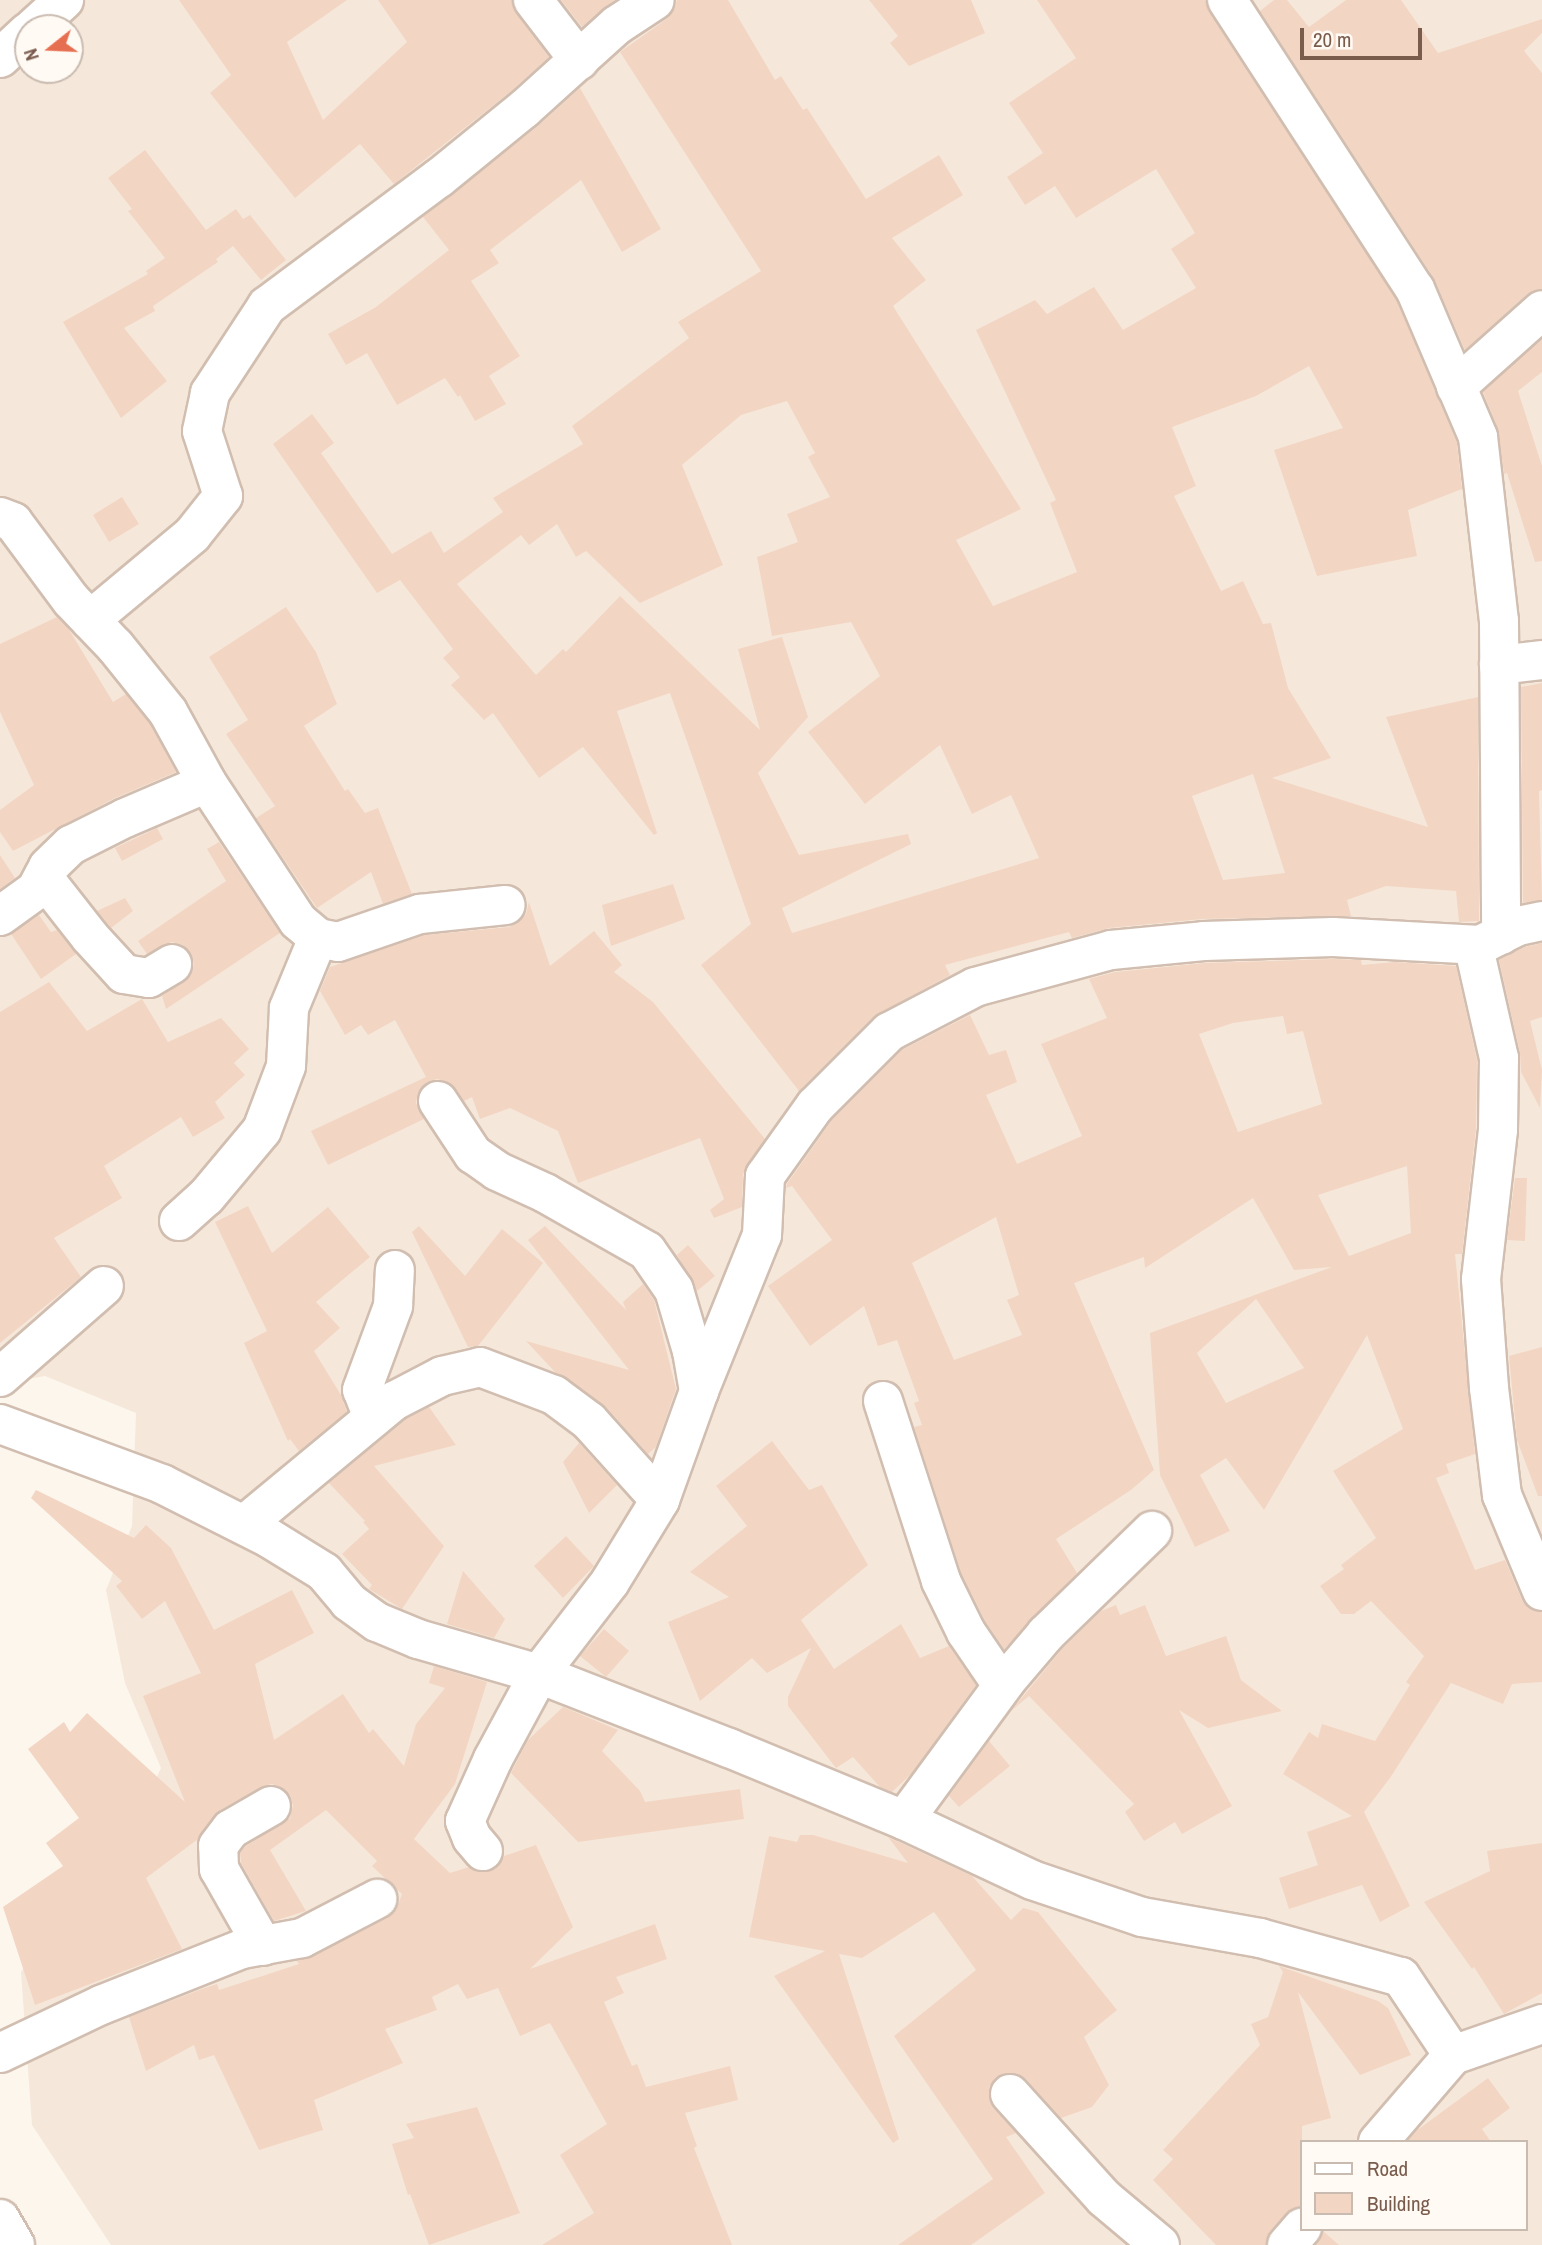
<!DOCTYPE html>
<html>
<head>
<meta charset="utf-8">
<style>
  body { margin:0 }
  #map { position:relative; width:1542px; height:2245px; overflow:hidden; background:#fdf6ec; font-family:"Archivo Narrow",sans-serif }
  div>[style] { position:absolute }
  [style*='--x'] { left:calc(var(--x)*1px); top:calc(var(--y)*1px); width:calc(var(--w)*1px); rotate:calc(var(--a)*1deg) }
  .residential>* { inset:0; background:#f5e8da }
  .building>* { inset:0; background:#f3d5c3 }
  .roads { filter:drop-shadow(2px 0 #d1beb0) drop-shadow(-2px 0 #d1beb0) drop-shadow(0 2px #d1beb0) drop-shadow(0 -2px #d1beb0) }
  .minor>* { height:38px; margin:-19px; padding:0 19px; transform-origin:19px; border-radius:19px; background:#fff }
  span { translate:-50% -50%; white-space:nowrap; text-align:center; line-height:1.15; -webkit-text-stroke:6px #fffaf3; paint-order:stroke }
  .legend { position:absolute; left:1300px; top:2140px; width:228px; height:91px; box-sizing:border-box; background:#fffaf3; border:2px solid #cabbb1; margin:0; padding:9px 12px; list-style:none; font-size:21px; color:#7a5c4d }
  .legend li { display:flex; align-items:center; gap:14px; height:35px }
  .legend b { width:35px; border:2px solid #cabbb1 }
  .north { position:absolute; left:14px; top:14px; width:70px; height:70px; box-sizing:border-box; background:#fffaf3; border:2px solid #cabbb1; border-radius:50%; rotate:252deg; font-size:19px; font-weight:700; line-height:28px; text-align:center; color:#7a5c4d }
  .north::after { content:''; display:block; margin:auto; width:24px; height:32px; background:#e76f51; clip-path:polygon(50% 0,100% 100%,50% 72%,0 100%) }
  .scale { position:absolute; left:1300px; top:28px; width:122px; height:32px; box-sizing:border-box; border:4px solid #7a5c4d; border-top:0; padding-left:9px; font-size:21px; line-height:24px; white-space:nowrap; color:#7a5c4d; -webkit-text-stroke:5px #fffaf3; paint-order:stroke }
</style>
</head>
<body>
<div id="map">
  <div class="residential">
    <i style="clip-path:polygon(evenodd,0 0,1542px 0,1542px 2245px,111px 2245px,32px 2125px,21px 1972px,80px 1893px,118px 1858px,161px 1768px,125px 1683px,106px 1590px,132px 1526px,136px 1413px,45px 1376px,0 1384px,0 0,28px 28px,70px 28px,70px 70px,28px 70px,28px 28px,0 0,1302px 2142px,1526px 2142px,1526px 2229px,1302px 2229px,1302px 2142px)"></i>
  </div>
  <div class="building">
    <i style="clip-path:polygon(179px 0,347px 0,287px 42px,323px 120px,407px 42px,378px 0,512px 0,516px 13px,549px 57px,510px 92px,394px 184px,360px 144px,295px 198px,210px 93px,231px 75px)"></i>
    <i style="clip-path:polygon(561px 0,615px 0,582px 27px)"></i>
    <i style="clip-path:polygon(evenodd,677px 0,728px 0,775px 80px,781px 76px,803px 110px,807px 108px,866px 199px,939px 155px,963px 195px,892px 238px,926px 280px,893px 306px,1021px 509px,956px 540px,993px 606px,1077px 572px,1050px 503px,1056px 500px,976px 330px,1035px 300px,1047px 314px,1094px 287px,1123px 330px,1196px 288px,1171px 249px,1195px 233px,1156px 169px,1076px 218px,1055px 186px,1025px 205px,1007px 177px,1043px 153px,1009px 103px,1076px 58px,1037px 0,1205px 0,1209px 12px,1396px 299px,1457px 443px,1462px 489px,1408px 510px,1417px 556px,1317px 576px,1274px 450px,1343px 428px,1309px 366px,1256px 396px,1172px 427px,1196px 486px,1174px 496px,1221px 591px,1243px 581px,1263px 624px,1271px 623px,1288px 688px,1331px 758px,1272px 778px,1428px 827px,1386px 717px,1478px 697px,1479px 921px,1459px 922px,1456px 891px,1386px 886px,1347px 900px,1351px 916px,1202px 919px,1109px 928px,1072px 938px,1069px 932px,945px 965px,950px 975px,874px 1016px,799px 1091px,701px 965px,751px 924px,670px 693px,617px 711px,657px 833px,654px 835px,583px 747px,539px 778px,493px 713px,484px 720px,451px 685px,460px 677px,443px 658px,453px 649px,400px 580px,377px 593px,273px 444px,312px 414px,334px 443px,321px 453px,392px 554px,431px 531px,444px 553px,503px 512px,493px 498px,583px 444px,572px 426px,689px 338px,678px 322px,761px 271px,620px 52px,668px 18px,674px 10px,677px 0,787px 401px,815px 453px,808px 457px,830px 497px,787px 514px,798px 542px,757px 557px,772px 636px,851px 622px,880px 676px,808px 732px,865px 804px,940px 745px,972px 814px,1011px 795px,1039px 858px,792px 933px,782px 908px,911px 844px,908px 834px,799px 855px,758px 773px,808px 717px,782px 637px,738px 649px,760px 730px,620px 596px,566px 652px,563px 649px,536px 675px,457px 584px,521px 535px,529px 545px,557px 524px,576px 557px,586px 551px,640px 603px,723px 565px,682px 465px,741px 415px,787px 401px,677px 0,1253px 774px,1285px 873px,1223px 880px,1192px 796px,1253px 774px)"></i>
    <i style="clip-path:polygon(869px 0,971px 0,985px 33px,909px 66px,890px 43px,898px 36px)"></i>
    <i style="clip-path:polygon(1274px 0,1287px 0,1309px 27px,1346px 0,1401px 0,1438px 53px,1542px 19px,1542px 33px,1524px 51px,1542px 73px,1542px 289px,1527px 294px,1465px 350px,1433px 277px,1260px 11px)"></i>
    <i style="clip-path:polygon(580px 88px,661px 229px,622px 252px,581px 180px,490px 250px,499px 263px,471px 281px,520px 356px,489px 376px,506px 404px,475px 421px,460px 395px,458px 397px,445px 378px,397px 405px,367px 353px,346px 365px,328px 334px,376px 307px,449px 250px,423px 217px,538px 126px)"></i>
    <i style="clip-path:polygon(145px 150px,206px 230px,236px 209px,243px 219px,250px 215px,286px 260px,261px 280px,233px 246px,216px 259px,218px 262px,153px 306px,155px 311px,124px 328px,167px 381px,121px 418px,63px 322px,148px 274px,146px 271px,165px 258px,128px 211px,132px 209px,108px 178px)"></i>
    <i style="clip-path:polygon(1542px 339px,1542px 372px,1518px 391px,1542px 466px,1542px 561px,1535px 562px,1507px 473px,1504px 474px,1498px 429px,1483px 392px)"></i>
    <i style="clip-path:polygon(122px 497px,139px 524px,109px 542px,93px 515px)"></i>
    <i style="clip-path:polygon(286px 607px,316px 652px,337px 704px,304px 726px,345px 791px,348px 789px,365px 813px,378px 808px,412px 894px,383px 904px,371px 872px,317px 908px,256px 818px,275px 806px,226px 734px,248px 720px,209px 657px)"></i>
    <i style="clip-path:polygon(57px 617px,68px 628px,113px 702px,126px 694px,150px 724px,176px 772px,115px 798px,13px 851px,0 832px,0 810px,34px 785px,0 712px,0 644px)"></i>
    <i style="clip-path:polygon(1542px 683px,1542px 790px,1539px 791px,1542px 900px,1523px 903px,1521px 687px)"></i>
    <i style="clip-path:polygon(157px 828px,163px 839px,122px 861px,115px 848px)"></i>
    <i style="clip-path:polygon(219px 842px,280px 933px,166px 1009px,162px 996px,191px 975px,194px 964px,191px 953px,183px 945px,172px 942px,147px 954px,138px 941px,226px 881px,207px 849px)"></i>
    <i style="clip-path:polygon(0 855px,15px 878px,0 889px)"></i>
    <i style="clip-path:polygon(673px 884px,685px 919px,611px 946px,602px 905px)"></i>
    <i style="clip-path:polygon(125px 898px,133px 911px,111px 928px,97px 911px)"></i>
    <i style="clip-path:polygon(529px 902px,550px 966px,594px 931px,622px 965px,614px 972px,653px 1002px,765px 1139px,743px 1174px,742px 1207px,714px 1218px,710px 1210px,724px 1199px,700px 1138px,578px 1183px,558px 1131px,510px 1108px,480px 1119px,472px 1097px,464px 1101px,448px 1082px,437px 1079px,427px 1082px,418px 1092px,416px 1103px,424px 1119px,328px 1165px,311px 1131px,426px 1077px,395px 1020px,368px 1035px,361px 1025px,345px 1035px,320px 991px,330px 967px,425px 935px,509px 927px,518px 923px,526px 914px)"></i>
    <i style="clip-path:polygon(39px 915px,51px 932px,57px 930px,76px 954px,41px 979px,11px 934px)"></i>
    <i style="clip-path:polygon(1542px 943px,1542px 1017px,1530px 1021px,1542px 1070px,1540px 1108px,1521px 1072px,1520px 1053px,1499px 960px,1525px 947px)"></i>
    <i style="clip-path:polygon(evenodd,1333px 959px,1361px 960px,1362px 965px,1395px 962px,1456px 966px,1477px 1060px,1476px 1129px,1462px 1254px,1455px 1254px,1475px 1454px,1446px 1464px,1449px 1473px,1436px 1478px,1475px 1570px,1505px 1560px,1522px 1600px,1529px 1609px,1542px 1612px,1542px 1682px,1512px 1684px,1503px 1704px,1451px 1683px,1390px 1778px,1364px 1812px,1410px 1906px,1380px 1922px,1362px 1885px,1289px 1909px,1279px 1878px,1318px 1865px,1307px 1832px,1352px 1816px,1283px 1774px,1309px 1732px,1318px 1738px,1322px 1724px,1375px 1741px,1410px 1685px,1406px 1682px,1424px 1656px,1371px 1601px,1354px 1614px,1341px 1614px,1320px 1586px,1344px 1569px,1341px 1565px,1376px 1538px,1333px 1471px,1403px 1429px,1367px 1335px,1264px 1510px,1226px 1458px,1200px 1475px,1230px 1531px,1195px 1547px,1160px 1475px,1150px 1333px,1332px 1267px,1294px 1270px,1253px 1198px,1145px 1268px,1144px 1257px,1074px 1283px,1154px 1470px,1131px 1490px,1056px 1539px,1077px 1573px,1004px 1649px,985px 1621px,961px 1573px,914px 1427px,922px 1425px,914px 1403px,919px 1401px,897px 1340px,878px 1346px,864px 1306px,810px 1346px,768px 1286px,832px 1240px,792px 1186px,786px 1188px,787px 1184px,832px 1120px,902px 1050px,970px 1015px,989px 1055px,1006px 1050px,1017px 1082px,986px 1095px,1017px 1164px,1082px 1136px,1041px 1044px,1107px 1018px,1089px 979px,1115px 972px,1205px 963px,1333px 959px,1283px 1016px,1287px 1034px,1303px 1031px,1322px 1104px,1238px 1132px,1199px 1034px,1233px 1023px,1283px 1016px,1333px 959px,1407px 1166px,1411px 1233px,1349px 1256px,1318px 1195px,1407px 1166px,1333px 959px,996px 1217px,1019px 1295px,1007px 1300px,1022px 1335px,954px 1360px,912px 1263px,996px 1217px,1333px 959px,1256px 1299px,1304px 1368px,1226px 1403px,1197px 1353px,1256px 1299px)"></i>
    <i style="clip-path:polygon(49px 982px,87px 1031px,142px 999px,168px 1042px,221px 1018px,249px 1049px,234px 1063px,245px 1075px,215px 1102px,225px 1118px,193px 1137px,181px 1117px,104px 1166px,122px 1198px,54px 1238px,81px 1277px,0 1343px,0 1012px)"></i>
    <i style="clip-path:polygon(1515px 1178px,1527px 1178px,1525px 1241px,1507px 1240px)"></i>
    <i style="clip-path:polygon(248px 1206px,272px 1253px,328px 1207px,370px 1257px,316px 1302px,340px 1328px,314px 1351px,341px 1395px,347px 1412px,299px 1451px,290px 1439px,288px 1441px,244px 1343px,267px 1331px,215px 1222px)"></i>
    <i style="clip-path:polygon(419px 1226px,465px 1276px,502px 1229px,543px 1263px,478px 1346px,468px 1347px,412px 1232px)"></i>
    <i style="clip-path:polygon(545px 1226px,626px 1310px,623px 1302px,643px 1284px,654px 1300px,676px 1389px,656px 1447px,648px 1454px,605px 1406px,555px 1372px,526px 1341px,629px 1370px,528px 1240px)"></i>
    <i style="clip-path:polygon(688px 1245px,715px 1276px,697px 1291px,677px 1255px)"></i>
    <i style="clip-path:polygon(1542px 1347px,1542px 1496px,1538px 1496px,1517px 1440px,1509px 1356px)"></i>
    <i style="clip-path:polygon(429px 1407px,456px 1445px,374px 1466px,444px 1546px,402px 1609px,369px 1589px,372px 1585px,342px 1554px,369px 1529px,363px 1522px,365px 1521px,329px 1483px,406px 1419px)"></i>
    <i style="clip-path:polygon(772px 1441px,809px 1490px,822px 1485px,868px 1565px,801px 1620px,834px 1669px,901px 1624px,920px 1658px,949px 1646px,976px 1685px,912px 1773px,892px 1792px,880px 1787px,853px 1757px,836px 1768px,788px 1706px,788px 1697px,811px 1648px,767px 1673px,752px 1658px,700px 1701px,668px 1622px,729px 1597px,690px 1572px,747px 1526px,716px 1486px)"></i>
    <i style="clip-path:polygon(579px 1443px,617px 1485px,589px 1513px,563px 1462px)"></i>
    <i style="clip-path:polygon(36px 1490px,134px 1538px,146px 1525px,171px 1548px,214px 1630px,292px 1590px,314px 1633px,255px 1664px,274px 1740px,343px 1694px,369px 1733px,373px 1729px,404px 1766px,416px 1724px,445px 1688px,429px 1683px,434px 1666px,487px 1682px,455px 1784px,414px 1839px,450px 1873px,469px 1867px,476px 1872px,488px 1872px,498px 1867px,504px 1856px,536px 1845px,573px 1927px,530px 1969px,655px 1924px,667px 1959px,616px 1977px,624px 1993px,604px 2002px,632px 2066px,637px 2064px,646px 2087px,730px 2066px,738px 2100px,685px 2113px,697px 2146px,694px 2148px,732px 2245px,542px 2245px,594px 2213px,560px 2155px,607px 2124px,550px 2023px,520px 2036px,498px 1988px,467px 1999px,458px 1984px,432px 1997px,437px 2010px,385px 2029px,403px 2063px,314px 2100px,323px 2130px,259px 2150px,214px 2055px,199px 2060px,194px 2045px,146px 2071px,129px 2017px,202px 1989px,217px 1984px,219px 1990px,299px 1964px,297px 1961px,312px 1957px,387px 1918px,396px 1910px,402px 1894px,372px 1866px,377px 1861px,326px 1810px,270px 1850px,306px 1911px,274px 1921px,241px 1863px,240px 1853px,246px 1846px,290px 1818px,293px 1805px,290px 1795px,281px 1787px,272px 1784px,261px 1787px,220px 1810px,198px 1839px,146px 1878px,182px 1949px,35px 2005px,3px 1907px,63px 1866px,46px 1843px,79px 1818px,28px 1749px,64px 1722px,70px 1732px,87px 1713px,185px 1802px,143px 1696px,201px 1673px,165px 1601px,142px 1619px,116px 1586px,122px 1581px,31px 1498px)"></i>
    <i style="clip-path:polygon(566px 1536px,594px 1566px,563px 1598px,534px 1566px)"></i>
    <i style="clip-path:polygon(463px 1571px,505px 1619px,494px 1638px,447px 1624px)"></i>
    <i style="clip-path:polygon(1116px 1605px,1120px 1615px,1145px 1605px,1166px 1656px,1226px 1636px,1241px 1680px,1282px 1711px,1208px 1728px,1179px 1710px,1232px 1806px,1182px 1834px,1175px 1822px,1144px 1841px,1125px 1812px,1134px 1804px,1029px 1696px,1011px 1711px,1062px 1649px,1101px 1611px)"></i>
    <i style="clip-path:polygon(604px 1629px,629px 1651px,606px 1677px,580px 1656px)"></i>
    <i style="clip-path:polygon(563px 1707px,618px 1730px,602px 1751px,640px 1791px,645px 1802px,740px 1789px,744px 1819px,578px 1842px,511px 1773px,528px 1740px)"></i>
    <i style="clip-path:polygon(989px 1741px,1010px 1766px,959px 1807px,949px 1796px)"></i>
    <i style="clip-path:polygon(800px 1835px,813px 1835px,908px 1863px,888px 1837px,972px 1876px,1011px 1920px,1023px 1908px,1038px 1912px,1117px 2010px,1084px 2037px,1109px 2085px,1092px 2107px,1061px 2118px,1026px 2079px,1016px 2073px,1005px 2073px,996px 2077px,989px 2087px,989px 2098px,993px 2108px,1016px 2133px,1006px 2137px,1045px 2193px,971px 2245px,898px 2245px,993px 2179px,894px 2036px,976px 1970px,934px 1912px,862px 1958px,839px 1954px,899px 2139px,893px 2143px,774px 1976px,825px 1951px,749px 1937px,769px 1836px,797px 1842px)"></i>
    <i style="clip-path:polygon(1542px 1843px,1542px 1993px,1504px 2014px,1474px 1967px,1472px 1969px,1424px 1902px,1490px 1871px,1487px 1851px)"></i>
    <i style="clip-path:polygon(1279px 1966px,1378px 2001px,1388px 2008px,1411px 2055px,1360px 2075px,1298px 1992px,1331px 2118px,1302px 2126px,1302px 2207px,1286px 2214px,1270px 2231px,1266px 2245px,1216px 2245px,1153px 2180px,1173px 2159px,1163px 2150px,1260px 2045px,1251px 2024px,1268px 2017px,1283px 1972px)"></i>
    <i style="clip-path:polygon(1488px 2078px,1510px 2108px,1482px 2129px,1491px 2142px,1407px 2142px,1416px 2131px)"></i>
    <i style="clip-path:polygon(477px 2107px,520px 2213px,429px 2245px,410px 2194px,408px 2195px,392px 2144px,414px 2138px,406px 2124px)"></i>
    <i style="clip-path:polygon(1323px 2231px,1339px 2245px,1316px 2245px)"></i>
  </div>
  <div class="roads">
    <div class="minor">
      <i style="--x:533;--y:0;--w:76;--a:52.5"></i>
      <i style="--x:1227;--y:0;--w:345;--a:57"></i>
      <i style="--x:1415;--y:289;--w:161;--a:66.9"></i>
      <i style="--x:1478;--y:437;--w:185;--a:83.5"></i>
      <i style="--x:1499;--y:621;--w:314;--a:89.6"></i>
      <i style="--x:33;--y:28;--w:42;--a:-42.1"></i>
      <i style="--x:0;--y:58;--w:38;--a:-43"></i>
      <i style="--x:1456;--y:387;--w:115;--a:-41.8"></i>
      <i style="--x:0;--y:517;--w:14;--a:21"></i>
      <i style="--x:13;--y:522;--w:97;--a:53.4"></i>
      <i style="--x:71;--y:600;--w:64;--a:46.3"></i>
      <i style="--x:115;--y:646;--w:85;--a:51.2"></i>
      <i style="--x:168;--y:712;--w:81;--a:61.2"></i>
      <i style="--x:90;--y:620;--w:133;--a:-39.8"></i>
      <i style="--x:192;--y:535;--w:50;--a:-51.5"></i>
      <i style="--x:223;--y:496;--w:68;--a:-107.9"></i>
      <i style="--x:202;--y:431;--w:39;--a:-78"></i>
      <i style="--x:210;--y:393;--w:104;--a:-56.8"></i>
      <i style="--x:267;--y:306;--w:214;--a:-36.7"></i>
      <i style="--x:439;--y:178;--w:109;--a:-39.1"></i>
      <i style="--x:524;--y:109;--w:125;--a:-42.1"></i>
      <i style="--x:617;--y:25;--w:45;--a:-33.3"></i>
      <i style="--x:1499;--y:665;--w:43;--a:-6.6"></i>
      <i style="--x:43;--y:877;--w:76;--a:51.9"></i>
      <i style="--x:90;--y:937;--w:50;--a:47.4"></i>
      <i style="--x:124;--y:974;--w:25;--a:9"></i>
      <i style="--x:149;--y:978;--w:27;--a:-31"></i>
      <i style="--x:0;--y:916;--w:44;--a:-35.8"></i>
      <i style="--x:36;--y:890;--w:26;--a:-62"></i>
      <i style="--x:48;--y:867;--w:32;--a:-44"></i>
      <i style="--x:71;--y:845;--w:60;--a:-26.6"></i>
      <i style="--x:125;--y:818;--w:89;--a:-23.1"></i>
      <i style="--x:207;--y:783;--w:165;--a:56.6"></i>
      <i style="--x:298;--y:921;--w:26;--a:40"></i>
      <i style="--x:318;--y:938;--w:20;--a:11"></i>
      <i style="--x:338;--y:942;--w:87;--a:-18.9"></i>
      <i style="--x:420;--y:914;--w:86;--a:-6"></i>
      <i style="--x:1542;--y:921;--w:25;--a:168"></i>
      <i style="--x:1518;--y:926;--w:49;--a:153.4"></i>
      <i style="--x:1474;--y:948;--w:113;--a:77.2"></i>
      <i style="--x:1499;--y:1058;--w:72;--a:90.8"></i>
      <i style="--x:1498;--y:1130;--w:150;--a:96.5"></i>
      <i style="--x:1481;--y:1279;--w:109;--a:85.8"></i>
      <i style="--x:1489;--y:1388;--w:108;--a:83.1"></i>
      <i style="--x:1502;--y:1495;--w:104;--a:67.4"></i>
      <i style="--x:438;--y:1101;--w:64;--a:56.6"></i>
      <i style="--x:473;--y:1154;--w:29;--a:35"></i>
      <i style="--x:497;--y:1171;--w:53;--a:24.6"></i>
      <i style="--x:545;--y:1193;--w:117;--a:29.6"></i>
      <i style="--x:647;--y:1251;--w:47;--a:55.3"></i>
      <i style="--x:674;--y:1290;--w:64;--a:73.6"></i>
      <i style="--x:692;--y:1351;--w:41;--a:80.1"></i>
      <i style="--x:699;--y:1391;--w:116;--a:109.7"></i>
      <i style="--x:660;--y:1500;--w:96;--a:121.4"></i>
      <i style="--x:610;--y:1582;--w:116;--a:127.7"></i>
      <i style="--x:539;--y:1674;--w:97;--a:118.4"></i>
      <i style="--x:493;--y:1759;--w:68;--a:114.3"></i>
      <i style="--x:465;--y:1821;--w:18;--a:68"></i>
      <i style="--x:472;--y:1838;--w:17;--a:50"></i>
      <i style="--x:179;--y:1221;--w:36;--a:-42"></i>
      <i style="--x:206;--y:1197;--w:87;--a:-50.1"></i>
      <i style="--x:262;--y:1130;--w:68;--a:-69.4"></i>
      <i style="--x:286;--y:1066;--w:58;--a:-87"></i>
      <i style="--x:289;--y:1008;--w:76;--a:-67.5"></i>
      <i style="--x:0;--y:1377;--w:138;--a:-41.2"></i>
      <i style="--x:699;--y:1391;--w:168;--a:-68"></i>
      <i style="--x:762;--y:1235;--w:59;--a:-87.1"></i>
      <i style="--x:765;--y:1176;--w:86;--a:-54.5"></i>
      <i style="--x:815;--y:1106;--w:105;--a:-45"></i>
      <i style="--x:889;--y:1032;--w:97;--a:-27.6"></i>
      <i style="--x:975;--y:987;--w:141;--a:-15.2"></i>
      <i style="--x:1111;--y:950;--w:93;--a:-5.5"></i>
      <i style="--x:1204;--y:941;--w:129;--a:-1.8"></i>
      <i style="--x:1333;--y:937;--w:147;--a:3.1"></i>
      <i style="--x:883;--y:1401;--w:189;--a:72.1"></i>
      <i style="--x:941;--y:1581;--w:57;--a:63.9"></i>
      <i style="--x:966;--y:1632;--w:64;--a:55.8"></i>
      <i style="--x:373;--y:1418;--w:30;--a:-111"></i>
      <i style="--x:362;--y:1390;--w:90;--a:-69.7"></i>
      <i style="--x:393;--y:1306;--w:36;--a:-87"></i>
      <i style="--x:0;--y:1424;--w:173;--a:20.3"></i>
      <i style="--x:162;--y:1484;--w:120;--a:26.8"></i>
      <i style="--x:269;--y:1538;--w:65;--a:31.7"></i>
      <i style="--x:324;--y:1572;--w:39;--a:50"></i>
      <i style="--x:349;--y:1602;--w:34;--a:36"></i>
      <i style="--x:377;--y:1622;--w:44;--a:22.5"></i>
      <i style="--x:418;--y:1639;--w:126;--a:16.1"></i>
      <i style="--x:539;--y:1674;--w:204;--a:21.3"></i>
      <i style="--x:729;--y:1748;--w:189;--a:22.4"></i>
      <i style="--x:904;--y:1820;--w:141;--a:25.1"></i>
      <i style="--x:1032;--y:1880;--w:116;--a:18.6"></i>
      <i style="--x:1142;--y:1917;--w:120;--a:10.1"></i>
      <i style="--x:1260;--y:1938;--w:146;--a:15.5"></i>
      <i style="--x:1401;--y:1977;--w:94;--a:56.3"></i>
      <i style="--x:244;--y:1525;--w:195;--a:-39.6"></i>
      <i style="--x:394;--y:1401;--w:54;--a:-27.5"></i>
      <i style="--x:442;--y:1376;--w:39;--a:-13"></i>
      <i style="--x:480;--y:1367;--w:79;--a:20.7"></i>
      <i style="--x:554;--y:1395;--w:44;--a:36.6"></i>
      <i style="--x:589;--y:1421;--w:106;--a:48.1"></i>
      <i style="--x:904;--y:1820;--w:172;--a:-53.7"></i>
      <i style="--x:1006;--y:1681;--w:62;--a:-49.6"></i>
      <i style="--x:1046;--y:1634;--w:148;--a:-44.2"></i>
      <i style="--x:263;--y:1946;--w:89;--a:-119.7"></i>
      <i style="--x:219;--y:1869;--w:23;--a:-92"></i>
      <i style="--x:218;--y:1846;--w:21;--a:-53"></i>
      <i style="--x:231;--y:1829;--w:46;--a:-29.9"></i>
      <i style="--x:0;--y:2053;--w:112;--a:-25.4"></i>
      <i style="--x:101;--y:2005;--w:152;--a:-21.7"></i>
      <i style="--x:242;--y:1949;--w:61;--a:-10.4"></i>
      <i style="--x:302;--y:1938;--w:85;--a:-27.5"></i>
      <i style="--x:1010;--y:2094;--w:140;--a:47.9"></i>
      <i style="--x:1104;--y:2198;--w:73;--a:40"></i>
      <i style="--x:1378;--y:2142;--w:115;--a:-49.2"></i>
      <i style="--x:1453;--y:2055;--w:94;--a:-19.2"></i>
      <i style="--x:0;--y:2219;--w:30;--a:60"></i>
      <i style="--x:1287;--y:2245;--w:23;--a:-49"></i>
    </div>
  </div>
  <ul class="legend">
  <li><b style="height:9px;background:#fff"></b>Road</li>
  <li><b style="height:19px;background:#f3d5c3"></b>Building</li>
  </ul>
  <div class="north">N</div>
  <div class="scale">20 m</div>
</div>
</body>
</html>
